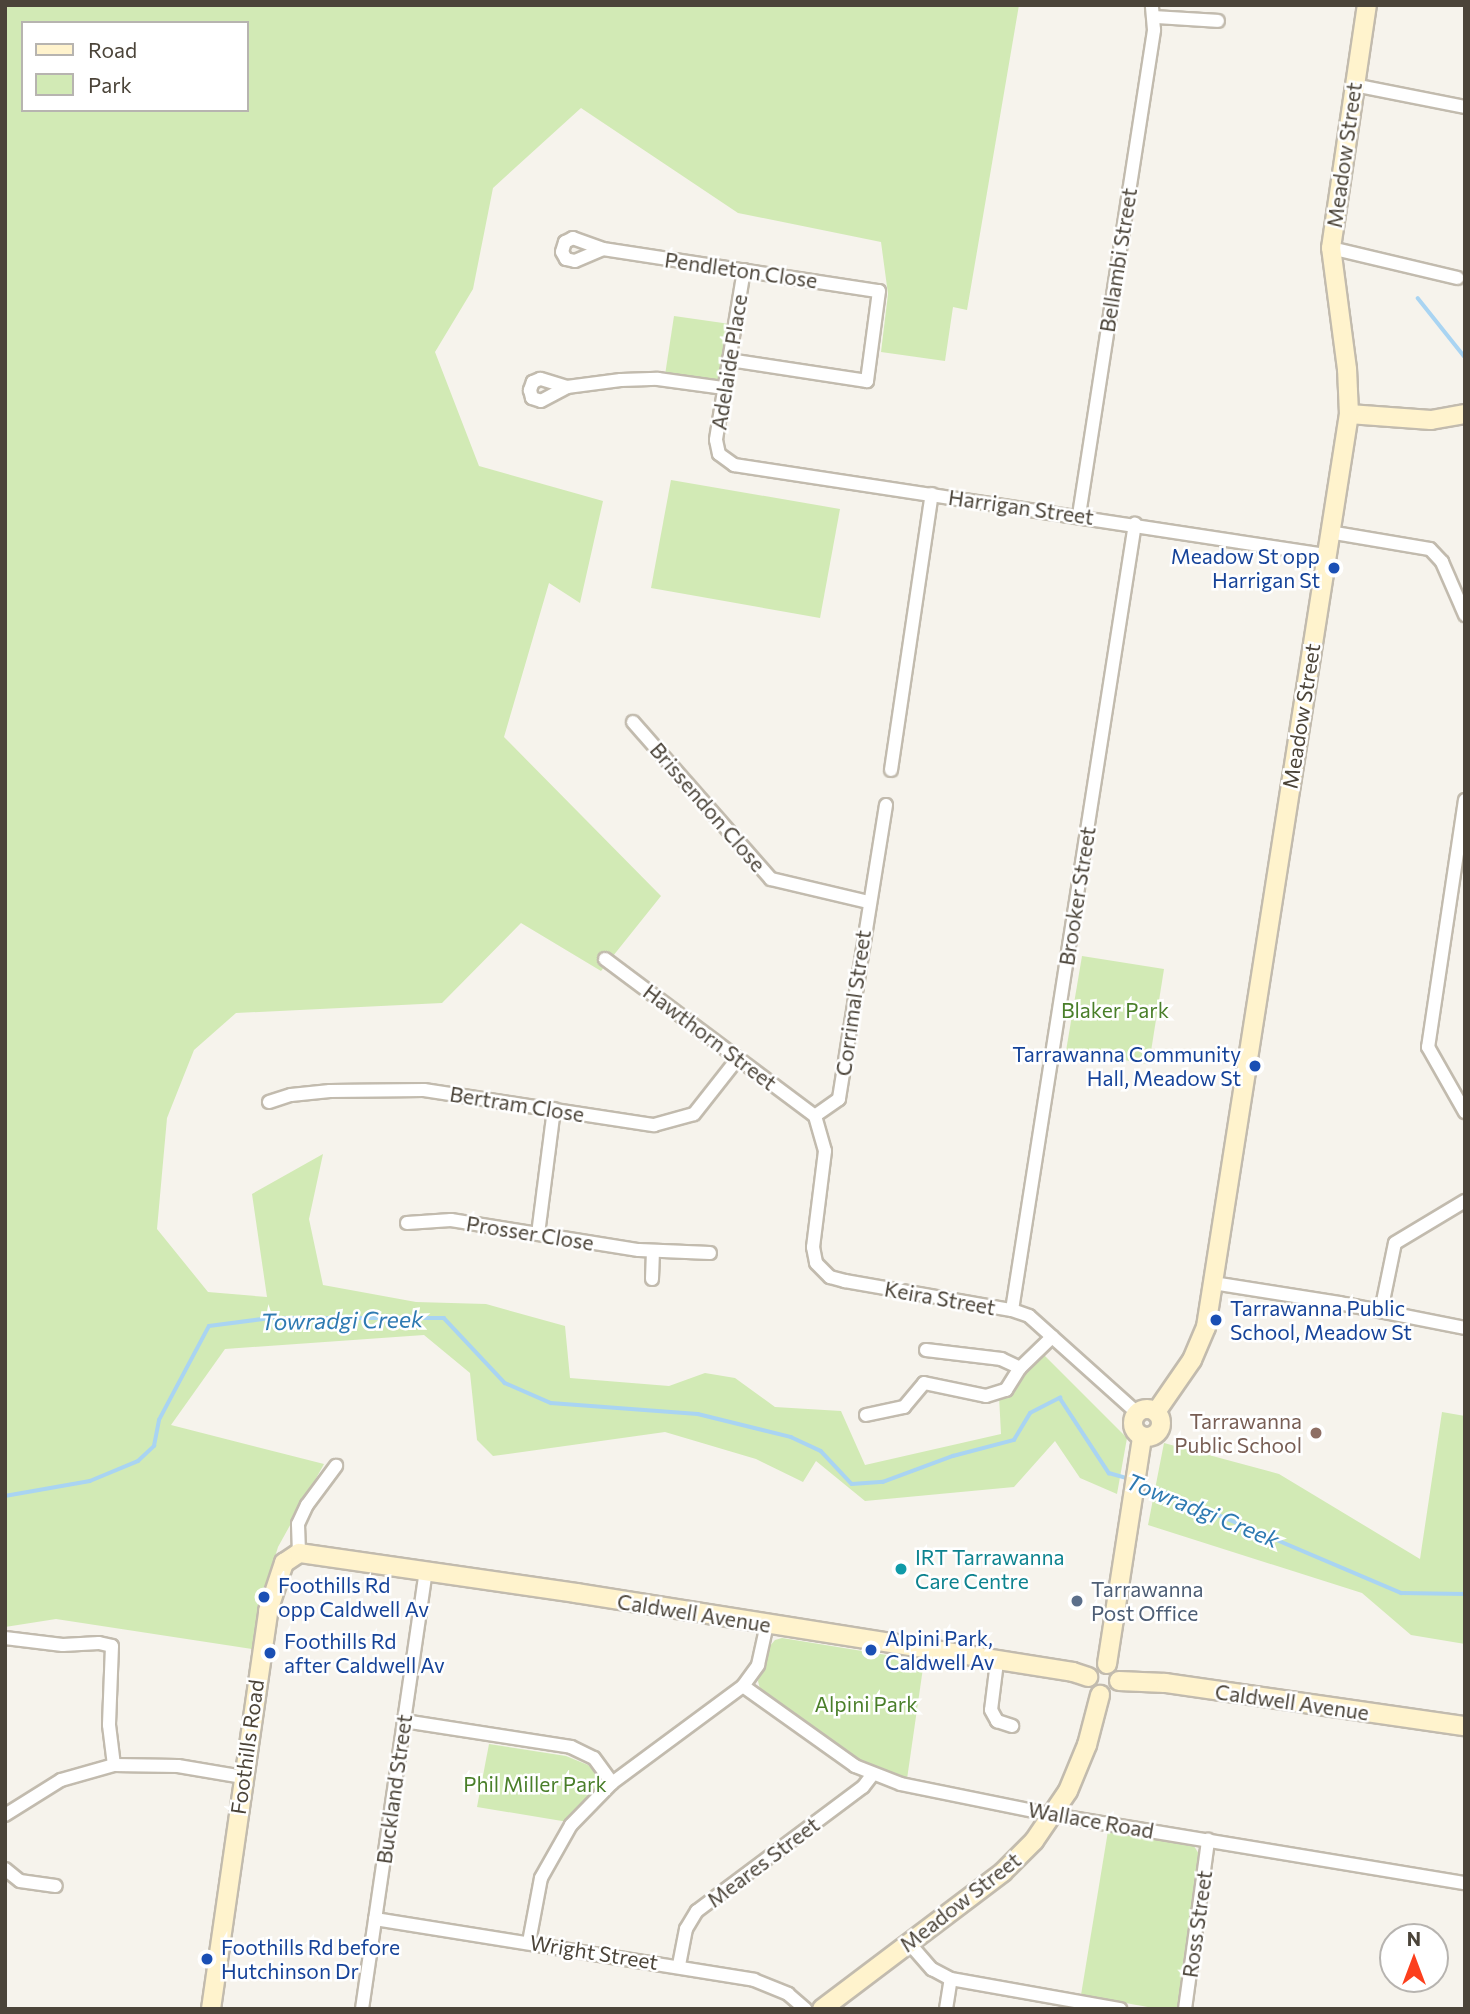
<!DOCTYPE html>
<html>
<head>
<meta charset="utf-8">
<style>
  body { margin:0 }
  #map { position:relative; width:1470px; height:2014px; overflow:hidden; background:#f6f3ec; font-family:Commissioner,sans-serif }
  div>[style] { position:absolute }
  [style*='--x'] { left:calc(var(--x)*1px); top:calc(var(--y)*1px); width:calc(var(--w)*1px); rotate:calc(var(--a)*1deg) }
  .green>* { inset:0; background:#d2eab5 }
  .stream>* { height:3.5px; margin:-1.75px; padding:0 1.75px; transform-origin:1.75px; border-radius:1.75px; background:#a9d4f2 }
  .roads { filter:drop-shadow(2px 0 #c2bbae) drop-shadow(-2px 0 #c2bbae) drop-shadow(0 2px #c2bbae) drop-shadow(0 -2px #c2bbae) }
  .street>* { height:12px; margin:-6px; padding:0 6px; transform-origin:6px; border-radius:6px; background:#fff }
  .secondary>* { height:18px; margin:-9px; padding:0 9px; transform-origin:9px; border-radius:9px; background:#fff3cd }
  .secondary>.ring { margin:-9px; padding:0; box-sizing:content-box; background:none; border:18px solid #fff3cd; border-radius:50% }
  .dots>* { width:19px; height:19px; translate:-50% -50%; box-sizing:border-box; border:4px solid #fff; border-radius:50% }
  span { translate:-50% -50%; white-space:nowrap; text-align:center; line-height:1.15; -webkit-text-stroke:5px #fff; paint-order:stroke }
  .street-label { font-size:21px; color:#4b4439 }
  .transit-label { font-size:21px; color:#164399 }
  .right { translate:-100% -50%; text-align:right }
  .left { translate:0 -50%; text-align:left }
  .park-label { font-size:21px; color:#4a7f2a }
  .education-label { font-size:21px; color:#785e54 }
  .culture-label { font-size:21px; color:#0d838f }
  .service-label { font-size:21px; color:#4e5e75 }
  .water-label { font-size:23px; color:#2e7ab2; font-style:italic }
  .frame { position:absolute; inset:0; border:7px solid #4b4439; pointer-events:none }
  .legend { position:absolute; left:21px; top:21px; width:228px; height:91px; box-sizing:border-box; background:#fff; border:2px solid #b7b4b0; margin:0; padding:9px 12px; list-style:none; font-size:21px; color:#4b4439 }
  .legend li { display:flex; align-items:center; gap:14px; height:35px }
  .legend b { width:35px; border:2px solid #b7b4b0 }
  .north { position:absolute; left:1379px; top:1923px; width:70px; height:70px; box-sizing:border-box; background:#fff; border:2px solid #b7b4b0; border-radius:50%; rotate:0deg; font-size:19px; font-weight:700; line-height:28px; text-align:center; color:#4b4439 }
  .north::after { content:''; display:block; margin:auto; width:24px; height:32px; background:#fc3f1d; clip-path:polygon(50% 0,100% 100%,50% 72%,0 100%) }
</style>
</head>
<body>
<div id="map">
  <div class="green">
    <i style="clip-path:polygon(evenodd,5px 5px,1019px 5px,967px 310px,953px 307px,945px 361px,881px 352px,888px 294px,881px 242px,738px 213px,581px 108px,493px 188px,473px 289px,435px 352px,479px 466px,603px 501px,580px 603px,549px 583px,504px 737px,661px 896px,601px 971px,521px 923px,442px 1003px,236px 1013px,194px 1050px,167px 1118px,157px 1229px,208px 1292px,267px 1297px,252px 1194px,323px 1154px,309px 1219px,323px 1285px,416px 1302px,486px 1304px,565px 1326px,570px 1378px,669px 1386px,705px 1373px,735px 1378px,775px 1407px,841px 1411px,865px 1465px,1001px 1434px,999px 1396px,1039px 1350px,1127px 1438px,1117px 1494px,1080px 1478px,1055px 1441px,1014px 1487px,865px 1501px,816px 1461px,803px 1482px,756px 1459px,665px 1432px,493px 1456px,477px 1440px,470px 1373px,424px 1335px,225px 1349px,171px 1425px,324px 1464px,278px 1547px,263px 1596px,252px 1649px,56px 1619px,5px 1627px,5px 5px,23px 23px,247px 23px,247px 110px,23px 110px,23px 23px)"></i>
    <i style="clip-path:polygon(674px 316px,730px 324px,721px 378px,712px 382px,665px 375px)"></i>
    <i style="clip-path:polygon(671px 480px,840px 509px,820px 618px,651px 588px)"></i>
    <i style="clip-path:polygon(1082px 956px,1164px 969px,1149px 1064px,1066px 1051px)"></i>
    <i style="clip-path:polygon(1442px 1412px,1465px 1416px,1465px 1644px,1411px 1635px,1362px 1593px,1148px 1525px,1164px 1443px,1279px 1474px,1420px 1559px)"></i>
    <i style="clip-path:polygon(782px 1638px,924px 1661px,907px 1779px,882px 1772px,851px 1756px,761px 1693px,758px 1681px,769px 1647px,775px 1640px)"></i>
    <i style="clip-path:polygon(489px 1744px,566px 1756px,588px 1765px,597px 1774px,597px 1789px,568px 1822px,477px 1807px)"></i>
    <i style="clip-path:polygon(1108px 1831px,1194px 1846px,1202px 1859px,1178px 2009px,1159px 2009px,1081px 1995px)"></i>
  </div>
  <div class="stream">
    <i style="--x:1418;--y:298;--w:75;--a:51.5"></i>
    <i style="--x:1141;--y:1482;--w:283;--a:23.1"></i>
    <i style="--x:1401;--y:1593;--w:64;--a:0.9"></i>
    <i style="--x:5;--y:1496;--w:86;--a:-10"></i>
    <i style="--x:90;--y:1481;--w:52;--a:-22.6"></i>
    <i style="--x:138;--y:1461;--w:22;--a:-43"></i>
    <i style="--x:154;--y:1446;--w:26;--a:-79"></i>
    <i style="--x:159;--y:1420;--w:106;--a:-62"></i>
    <i style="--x:209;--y:1326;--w:63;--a:-7.4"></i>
    <i style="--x:271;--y:1318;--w:173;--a:0"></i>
    <i style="--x:444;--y:1318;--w:89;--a:46.8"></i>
    <i style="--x:505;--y:1383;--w:50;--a:23.5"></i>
    <i style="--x:551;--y:1403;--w:147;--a:4.3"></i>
    <i style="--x:698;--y:1414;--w:96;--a:13.9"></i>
    <i style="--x:791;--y:1437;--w:33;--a:25"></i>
    <i style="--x:821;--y:1451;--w:45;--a:46.8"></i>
    <i style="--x:852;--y:1484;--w:31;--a:-4"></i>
    <i style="--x:883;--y:1482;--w:75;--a:-20.4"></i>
    <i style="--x:953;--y:1456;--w:63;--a:-14.7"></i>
    <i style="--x:1014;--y:1440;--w:31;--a:-59"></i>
    <i style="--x:1030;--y:1413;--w:34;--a:-27"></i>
    <i style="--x:1060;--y:1398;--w:90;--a:56.8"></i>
    <i style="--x:1109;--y:1473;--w:22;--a:16"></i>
  </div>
  <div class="roads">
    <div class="street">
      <i style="--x:1155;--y:17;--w:63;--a:3.6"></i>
      <i style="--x:1354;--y:85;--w:113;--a:11.2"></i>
      <i style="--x:1331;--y:248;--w:130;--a:13.3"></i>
      <i style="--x:603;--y:249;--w:32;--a:-160"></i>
      <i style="--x:573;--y:238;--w:9;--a:153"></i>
      <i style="--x:565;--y:242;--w:10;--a:107"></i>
      <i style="--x:562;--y:252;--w:8;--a:60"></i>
      <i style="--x:566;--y:259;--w:9;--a:13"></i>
      <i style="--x:575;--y:261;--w:30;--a:-23"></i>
      <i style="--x:603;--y:249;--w:279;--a:8.7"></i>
      <i style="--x:879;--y:291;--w:91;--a:97.6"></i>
      <i style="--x:867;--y:381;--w:140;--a:-171.3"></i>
      <i style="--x:744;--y:270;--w:172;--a:99.4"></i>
      <i style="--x:716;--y:440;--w:14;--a:78"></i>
      <i style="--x:719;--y:454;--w:19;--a:36"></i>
      <i style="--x:734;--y:465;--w:598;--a:8.66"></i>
      <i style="--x:567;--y:387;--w:28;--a:-163"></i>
      <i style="--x:540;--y:379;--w:8;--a:157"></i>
      <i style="--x:533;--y:382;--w:9;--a:111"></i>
      <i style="--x:530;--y:390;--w:8;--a:76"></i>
      <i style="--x:532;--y:398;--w:9;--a:18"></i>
      <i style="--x:541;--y:401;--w:30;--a:-28"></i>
      <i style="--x:567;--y:387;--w:54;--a:-7.4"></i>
      <i style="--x:621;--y:380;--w:37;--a:-2"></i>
      <i style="--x:658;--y:379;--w:67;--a:7.8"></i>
      <i style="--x:1079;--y:515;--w:491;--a:-81.2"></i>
      <i style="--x:1154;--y:30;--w:25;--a:-95"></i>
      <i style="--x:1329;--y:532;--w:102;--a:9.6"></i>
      <i style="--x:1430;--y:549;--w:18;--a:47"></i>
      <i style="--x:1442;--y:562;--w:58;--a:66.5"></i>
      <i style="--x:633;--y:722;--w:209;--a:48.7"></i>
      <i style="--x:771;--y:879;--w:100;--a:13.3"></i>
      <i style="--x:891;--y:770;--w:279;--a:-81.6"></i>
      <i style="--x:1465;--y:800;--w:250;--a:98.5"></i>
      <i style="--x:1428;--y:1047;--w:75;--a:60.4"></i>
      <i style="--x:886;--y:805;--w:298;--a:99.1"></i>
      <i style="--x:839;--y:1099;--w:29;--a:145"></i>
      <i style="--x:815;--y:1116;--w:36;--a:74"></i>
      <i style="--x:825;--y:1151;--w:97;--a:97.1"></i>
      <i style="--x:813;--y:1247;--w:16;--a:79"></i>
      <i style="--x:816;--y:1263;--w:20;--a:45"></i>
      <i style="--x:830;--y:1277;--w:16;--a:15"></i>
      <i style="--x:845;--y:1281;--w:169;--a:9.9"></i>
      <i style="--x:1012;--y:1310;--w:18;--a:19"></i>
      <i style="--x:1029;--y:1316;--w:145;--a:41.9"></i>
      <i style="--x:605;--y:959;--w:262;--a:36.8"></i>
      <i style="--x:269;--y:1102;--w:23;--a:-18"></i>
      <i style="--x:291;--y:1095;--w:39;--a:-6"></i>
      <i style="--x:330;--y:1091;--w:94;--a:-0.6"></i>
      <i style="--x:424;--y:1090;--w:233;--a:8.7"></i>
      <i style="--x:654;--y:1125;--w:41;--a:-15.4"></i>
      <i style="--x:694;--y:1114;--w:71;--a:-51.8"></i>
      <i style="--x:407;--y:1223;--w:44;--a:-3.9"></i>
      <i style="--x:451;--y:1220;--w:190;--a:9.1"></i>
      <i style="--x:639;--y:1250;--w:71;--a:2.4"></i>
      <i style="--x:538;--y:1234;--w:126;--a:-82.7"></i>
      <i style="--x:652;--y:1279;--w:28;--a:-88"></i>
      <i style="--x:1213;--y:1283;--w:128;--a:9"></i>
      <i style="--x:1339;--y:1303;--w:128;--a:11.2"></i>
      <i style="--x:1012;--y:1310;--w:796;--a:-81.11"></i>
      <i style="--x:1381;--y:1311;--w:69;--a:-78.4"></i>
      <i style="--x:1395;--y:1243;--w:82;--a:-31"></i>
      <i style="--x:926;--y:1350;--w:76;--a:6.8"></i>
      <i style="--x:1001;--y:1359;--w:21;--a:25"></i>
      <i style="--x:866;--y:1415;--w:39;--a:-12"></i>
      <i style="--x:904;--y:1407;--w:31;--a:-50"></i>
      <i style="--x:924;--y:1383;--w:63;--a:11.8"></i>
      <i style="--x:986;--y:1396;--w:21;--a:-17"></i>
      <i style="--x:1006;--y:1390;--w:26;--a:-58"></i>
      <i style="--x:1020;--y:1368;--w:45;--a:-44.1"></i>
      <i style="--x:299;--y:1553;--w:29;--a:-92"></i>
      <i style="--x:298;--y:1524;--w:21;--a:-65"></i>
      <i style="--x:307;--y:1505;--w:49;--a:-53.4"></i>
      <i style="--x:5;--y:1638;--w:58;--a:6.9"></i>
      <i style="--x:63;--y:1645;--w:36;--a:-3"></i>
      <i style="--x:99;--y:1643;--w:13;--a:13"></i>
      <i style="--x:112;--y:1646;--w:79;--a:92.2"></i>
      <i style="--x:109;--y:1725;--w:40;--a:82.9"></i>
      <i style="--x:997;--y:1662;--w:48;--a:97.1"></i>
      <i style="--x:991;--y:1710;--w:13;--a:61"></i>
      <i style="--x:997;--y:1721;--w:16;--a:18"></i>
      <i style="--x:743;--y:1686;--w:138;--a:35.5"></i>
      <i style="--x:855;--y:1766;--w:49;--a:21.4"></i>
      <i style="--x:901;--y:1784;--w:155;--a:11.5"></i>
      <i style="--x:1053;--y:1815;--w:418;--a:9.4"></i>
      <i style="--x:404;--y:1721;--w:169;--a:8.8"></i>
      <i style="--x:571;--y:1747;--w:25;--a:26"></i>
      <i style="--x:594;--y:1758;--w:31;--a:54"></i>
      <i style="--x:5;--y:1815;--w:66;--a:-32"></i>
      <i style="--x:61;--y:1780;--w:55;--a:-15.8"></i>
      <i style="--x:114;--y:1765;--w:64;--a:0.9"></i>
      <i style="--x:178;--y:1766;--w:66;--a:9.6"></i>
      <i style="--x:5;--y:1869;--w:19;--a:39"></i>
      <i style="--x:20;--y:1881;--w:36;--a:8"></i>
      <i style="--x:375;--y:1919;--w:384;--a:9.1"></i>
      <i style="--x:754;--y:1980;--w:37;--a:22"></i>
      <i style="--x:788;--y:1994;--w:23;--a:41"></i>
      <i style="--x:529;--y:1942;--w:65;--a:-79.4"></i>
      <i style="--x:541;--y:1878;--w:61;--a:-60.5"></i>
      <i style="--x:571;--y:1825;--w:59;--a:-45.7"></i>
      <i style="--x:612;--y:1783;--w:163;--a:-36.5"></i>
      <i style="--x:743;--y:1686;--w:26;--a:-54"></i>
      <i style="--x:758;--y:1665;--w:42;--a:-77.6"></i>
      <i style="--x:909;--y:1943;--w:35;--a:49"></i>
      <i style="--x:932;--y:1969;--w:21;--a:28"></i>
      <i style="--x:951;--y:1979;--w:172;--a:10.1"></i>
      <i style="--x:679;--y:1965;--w:37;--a:-79"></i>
      <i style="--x:686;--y:1929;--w:21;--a:-59"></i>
      <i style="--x:697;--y:1911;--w:207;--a:-36.8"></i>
      <i style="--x:863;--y:1787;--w:15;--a:-53"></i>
      <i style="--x:362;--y:2009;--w:444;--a:-81.7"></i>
      <i style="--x:946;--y:2009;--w:30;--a:-81"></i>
      <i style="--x:1185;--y:2009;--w:171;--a:-82.2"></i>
    </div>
    <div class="secondary">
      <i style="--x:1349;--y:414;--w:82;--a:4.2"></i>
      <i style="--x:1431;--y:420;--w:35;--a:-10"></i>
      <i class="ring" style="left:1133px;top:1409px;width:10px;height:10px"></i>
      <i style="--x:1156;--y:1412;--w:63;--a:-55.3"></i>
      <i style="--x:1192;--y:1360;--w:36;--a:-67"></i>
      <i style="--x:1206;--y:1327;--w:924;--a:-81.1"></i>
      <i style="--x:1349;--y:414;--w:45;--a:-92.5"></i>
      <i style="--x:1347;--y:369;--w:122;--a:-97.5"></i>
      <i style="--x:1331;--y:248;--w:246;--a:-81.6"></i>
      <i style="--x:1107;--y:1664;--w:230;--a:-81.2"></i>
      <i style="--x:1119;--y:1681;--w:46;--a:2.5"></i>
      <i style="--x:1165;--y:1683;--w:303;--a:8.2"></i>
      <i style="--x:211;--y:2009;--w:402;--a:-81.8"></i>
      <i style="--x:268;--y:1611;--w:51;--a:-71.6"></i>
      <i style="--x:284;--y:1563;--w:18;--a:-34"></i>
      <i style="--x:299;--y:1553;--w:280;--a:8.2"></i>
      <i style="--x:576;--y:1593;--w:503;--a:9.03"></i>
      <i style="--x:1073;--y:1672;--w:16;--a:18"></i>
      <i style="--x:822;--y:2009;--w:227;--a:-37.1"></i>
      <i style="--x:1003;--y:1872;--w:44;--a:-45"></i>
      <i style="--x:1034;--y:1841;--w:60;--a:-55.8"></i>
      <i style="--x:1068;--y:1791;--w:50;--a:-67.6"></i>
      <i style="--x:1087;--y:1745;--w:52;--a:-75.4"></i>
    </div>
  </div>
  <div class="dots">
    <i style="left:1334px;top:568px;background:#1a4fb4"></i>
    <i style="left:1255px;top:1066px;background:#1a4fb4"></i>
    <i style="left:1216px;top:1320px;background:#1a4fb4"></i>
    <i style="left:1316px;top:1433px;background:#8d6e63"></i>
    <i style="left:901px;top:1569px;background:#0f9aa8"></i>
    <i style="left:264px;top:1597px;background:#1a4fb4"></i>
    <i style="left:1077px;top:1601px;background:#5c6f8a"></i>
    <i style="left:871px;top:1650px;background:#1a4fb4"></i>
    <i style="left:270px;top:1653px;background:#1a4fb4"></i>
    <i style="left:207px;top:1959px;background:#1a4fb4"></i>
  </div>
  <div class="street-label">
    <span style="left:1344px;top:155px;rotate:-82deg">Meadow Street</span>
    <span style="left:1118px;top:260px;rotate:-81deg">Bellambi Street</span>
    <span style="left:741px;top:270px;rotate:8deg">Pendleton Close</span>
    <span style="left:729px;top:362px;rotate:-81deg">Adelaide Place</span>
    <span style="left:1021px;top:507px;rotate:8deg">Harrigan Street</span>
    <span style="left:1301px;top:716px;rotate:-81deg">Meadow Street</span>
    <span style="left:708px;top:807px;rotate:49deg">Brissendon Close</span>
    <span style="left:1077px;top:896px;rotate:-81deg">Brooker Street</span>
    <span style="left:853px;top:1003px;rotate:-82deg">Corrimal Street</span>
    <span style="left:710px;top:1037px;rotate:37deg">Hawthorn Street</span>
    <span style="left:517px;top:1104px;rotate:9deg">Bertram Close</span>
    <span style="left:530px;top:1233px;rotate:9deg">Prosser Close</span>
    <span style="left:940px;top:1298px;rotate:10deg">Keira Street</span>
    <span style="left:694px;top:1613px;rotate:9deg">Caldwell Avenue</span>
    <span style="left:1292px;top:1702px;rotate:8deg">Caldwell Avenue</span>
    <span style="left:247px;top:1747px;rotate:-82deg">Foothills Road</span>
    <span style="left:394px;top:1789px;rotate:-82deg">Buckland Street</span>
    <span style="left:1091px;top:1820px;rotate:10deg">Wallace Road</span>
    <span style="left:763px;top:1862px;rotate:-37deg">Meares Street</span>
    <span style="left:960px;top:1902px;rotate:-38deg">Meadow Street</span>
    <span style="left:1197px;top:1924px;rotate:-82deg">Ross Street</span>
    <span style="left:594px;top:1952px;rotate:9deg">Wright Street</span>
  </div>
  <div class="transit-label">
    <span class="right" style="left:1320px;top:568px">Meadow St opp<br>Harrigan St</span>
    <span class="right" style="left:1241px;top:1066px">Tarrawanna Community<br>Hall, Meadow St</span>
    <span class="left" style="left:1230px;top:1320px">Tarrawanna Public<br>School, Meadow St</span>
    <span class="left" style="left:278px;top:1597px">Foothills Rd<br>opp Caldwell Av</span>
    <span class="left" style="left:885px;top:1650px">Alpini Park,<br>Caldwell Av</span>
    <span class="left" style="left:284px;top:1653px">Foothills Rd<br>after Caldwell Av</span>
    <span class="left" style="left:221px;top:1959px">Foothills Rd before<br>Hutchinson Dr</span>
  </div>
  <div class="park-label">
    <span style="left:1115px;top:1010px">Blaker Park</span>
    <span style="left:866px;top:1704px">Alpini Park</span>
    <span style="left:535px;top:1784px">Phil Miller Park</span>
  </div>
  <div class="education-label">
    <span class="right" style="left:1302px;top:1433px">Tarrawanna<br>Public School</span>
  </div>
  <div class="culture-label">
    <span class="left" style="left:915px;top:1569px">IRT Tarrawanna<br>Care Centre</span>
  </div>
  <div class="service-label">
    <span class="left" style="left:1091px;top:1601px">Tarrawanna<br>Post Office</span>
  </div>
  <div class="water-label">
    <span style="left:342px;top:1320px;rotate:-1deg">Towradgi Creek</span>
    <span style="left:1203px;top:1510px;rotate:22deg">Towradgi Creek</span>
  </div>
  <div class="frame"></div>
  <ul class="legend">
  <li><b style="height:9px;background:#fff3cd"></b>Road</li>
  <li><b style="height:19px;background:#d2eab5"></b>Park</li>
  </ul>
  <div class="north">N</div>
</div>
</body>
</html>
